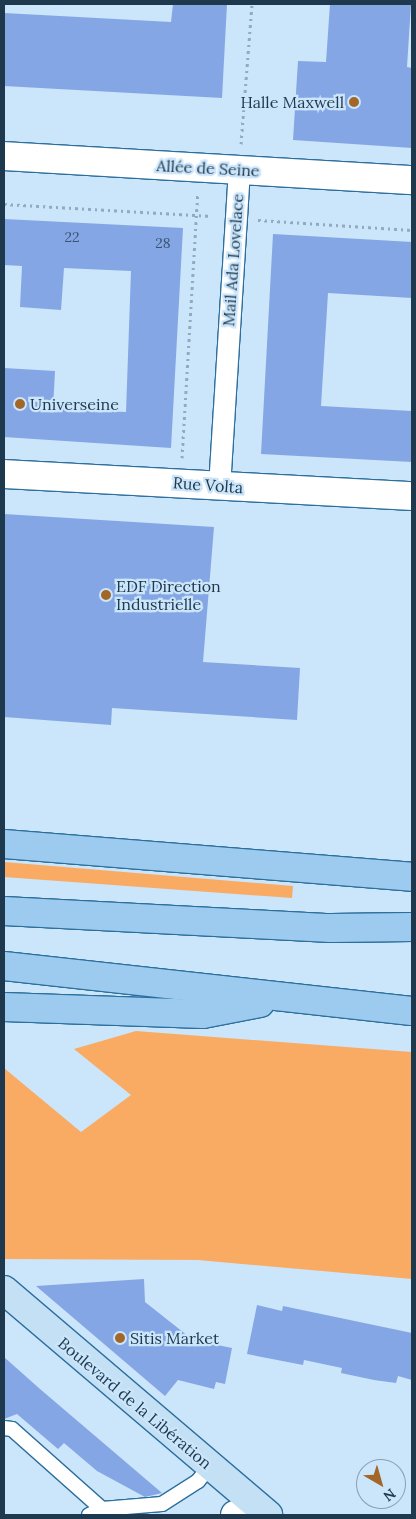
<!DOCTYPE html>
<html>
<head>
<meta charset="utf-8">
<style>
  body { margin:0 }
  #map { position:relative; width:416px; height:1519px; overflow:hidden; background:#cbe5fa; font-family:Lora,serif }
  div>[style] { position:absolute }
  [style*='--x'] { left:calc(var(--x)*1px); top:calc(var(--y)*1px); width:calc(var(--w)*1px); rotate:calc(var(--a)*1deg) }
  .green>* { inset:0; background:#f9ab63 }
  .building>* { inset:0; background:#85a6e5 }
  .path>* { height:3px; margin-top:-1.5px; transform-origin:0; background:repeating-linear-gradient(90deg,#90abc0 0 2.5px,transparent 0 6.5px) }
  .roads { filter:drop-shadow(1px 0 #2c6f9d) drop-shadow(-1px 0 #2c6f9d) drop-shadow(0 1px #2c6f9d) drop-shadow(0 -1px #2c6f9d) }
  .service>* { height:14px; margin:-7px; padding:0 7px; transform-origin:7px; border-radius:7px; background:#fff }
  .pedestrian>* { height:21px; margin:-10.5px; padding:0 10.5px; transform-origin:10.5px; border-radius:10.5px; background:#fff }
  .minor>* { height:28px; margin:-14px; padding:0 14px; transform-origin:14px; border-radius:14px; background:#fff }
  .primary>* { height:28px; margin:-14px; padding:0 14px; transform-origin:14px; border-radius:14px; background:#c4e0f5 }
  .motorway>* { height:28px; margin:-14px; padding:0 14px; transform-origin:14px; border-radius:14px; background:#9dcbef }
  .dots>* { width:14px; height:14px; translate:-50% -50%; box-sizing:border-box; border:2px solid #cbe5fa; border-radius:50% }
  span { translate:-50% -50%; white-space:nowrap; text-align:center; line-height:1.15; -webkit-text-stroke:4.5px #cbe5fa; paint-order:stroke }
  .number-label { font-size:14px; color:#385474 }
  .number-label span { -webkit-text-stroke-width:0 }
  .poi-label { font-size:16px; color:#1e394e }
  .right { translate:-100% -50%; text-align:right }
  .left { translate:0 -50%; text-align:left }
  .street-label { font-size:16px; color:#1e394e }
  .frame { position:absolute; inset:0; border:5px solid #1e394e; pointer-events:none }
  .north { position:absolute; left:356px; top:1459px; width:50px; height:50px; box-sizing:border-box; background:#cbe5fa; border:1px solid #86a0b5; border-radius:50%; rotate:142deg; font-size:14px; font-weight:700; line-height:20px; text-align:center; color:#1e394e }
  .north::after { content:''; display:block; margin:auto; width:18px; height:22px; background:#a26629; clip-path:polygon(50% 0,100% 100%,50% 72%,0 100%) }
</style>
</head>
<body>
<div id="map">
  <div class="green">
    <i style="clip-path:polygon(4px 862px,293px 886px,292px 898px,4px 877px)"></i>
    <i style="clip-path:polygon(136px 1031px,412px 1052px,412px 1279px,198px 1260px,4px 1259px,4px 1068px,81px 1132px,131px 1095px,74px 1049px)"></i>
  </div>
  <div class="building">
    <i style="clip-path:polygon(173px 4px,227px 4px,222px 98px,4px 86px,4px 13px,171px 22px)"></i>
    <i style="clip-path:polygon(330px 4px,411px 4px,407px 67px,412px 68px,412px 148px,293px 140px,298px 61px,326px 62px)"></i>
    <i style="clip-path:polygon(4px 219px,183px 228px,171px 448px,4px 437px,4px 368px,55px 371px,53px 409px,126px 412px,131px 271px,64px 268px,61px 310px,20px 307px,22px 266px,4px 265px)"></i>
    <i style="clip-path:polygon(273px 234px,412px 242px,412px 298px,328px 293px,321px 406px,412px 411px,412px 462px,261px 454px)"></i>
    <i style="clip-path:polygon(4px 514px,214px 527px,203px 662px,300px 668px,297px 720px,112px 708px,111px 725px,4px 717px)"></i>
    <i style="clip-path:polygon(144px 1279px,145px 1302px,193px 1340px,232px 1348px,225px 1384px,216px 1382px,214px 1389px,178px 1380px,165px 1396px,36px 1286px)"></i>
    <i style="clip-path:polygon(257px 1305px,282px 1311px,283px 1306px,412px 1333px,412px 1380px,398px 1376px,396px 1383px,374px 1380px,341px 1373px,342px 1368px,304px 1360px,303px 1365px,247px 1354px)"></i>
    <i style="clip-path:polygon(4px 1357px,40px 1389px,162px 1493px,145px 1497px,97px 1471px,64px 1443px,58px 1449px,17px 1414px,4px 1419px)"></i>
  </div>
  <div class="path">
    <i style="--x:241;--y:144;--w:140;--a:-85.5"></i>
    <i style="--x:4;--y:204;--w:208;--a:3.3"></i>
    <i style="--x:258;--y:220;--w:154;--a:3.7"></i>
    <i style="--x:182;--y:458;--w:266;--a:-86.6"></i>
  </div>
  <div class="roads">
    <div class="service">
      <i style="--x:4;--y:1428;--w:8;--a:7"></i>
      <i style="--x:12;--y:1429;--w:120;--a:41.6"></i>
      <i style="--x:89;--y:1515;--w:14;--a:-25"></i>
      <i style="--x:102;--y:1509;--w:60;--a:-4.8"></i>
      <i style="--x:162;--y:1504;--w:43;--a:-32.6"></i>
      <i style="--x:198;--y:1481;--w:19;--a:-51"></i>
    </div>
    <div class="pedestrian">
      <i style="--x:219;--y:487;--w:318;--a:-86.4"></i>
    </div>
    <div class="minor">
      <i style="--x:4;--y:156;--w:409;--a:3.4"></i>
      <i style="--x:4;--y:474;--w:409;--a:3.1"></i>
      <i style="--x:235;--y:1515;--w:8;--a:-23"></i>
    </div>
    <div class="primary">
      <i style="--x:4;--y:1290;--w:347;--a:40.4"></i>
    </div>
    <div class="motorway">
      <i style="--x:4;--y:844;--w:409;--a:4.6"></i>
      <i style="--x:4;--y:911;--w:327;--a:3"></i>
      <i style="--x:331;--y:928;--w:81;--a:-0.7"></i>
      <i style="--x:4;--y:966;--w:410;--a:6.3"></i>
      <i style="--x:4;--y:1007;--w:199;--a:2"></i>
      <i style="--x:203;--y:1014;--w:58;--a:-10.9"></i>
    </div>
  </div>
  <div class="dots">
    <i style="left:354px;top:102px;background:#a26629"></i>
    <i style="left:20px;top:404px;background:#a26629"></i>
    <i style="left:106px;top:595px;background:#a26629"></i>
    <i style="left:120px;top:1338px;background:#a26629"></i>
  </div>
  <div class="number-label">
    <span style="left:72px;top:237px">22</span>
    <span style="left:163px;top:243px">28</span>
  </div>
  <div class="poi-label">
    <span class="right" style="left:344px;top:102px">Halle Maxwell</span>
    <span class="left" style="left:30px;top:404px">Universeine</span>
    <span class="left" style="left:116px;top:595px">EDF Direction<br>Industrielle</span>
    <span class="left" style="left:130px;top:1338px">Sitis Market</span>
  </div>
  <div class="street-label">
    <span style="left:208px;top:168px;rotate:3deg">Allée de Seine</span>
    <span style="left:233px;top:260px;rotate:-86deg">Mail Ada Lovelace</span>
    <span style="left:208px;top:485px;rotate:4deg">Rue Volta</span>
    <span style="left:135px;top:1403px;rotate:40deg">Boulevard de la Libération</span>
  </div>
  <div class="frame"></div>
  <div class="north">N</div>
</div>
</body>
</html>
